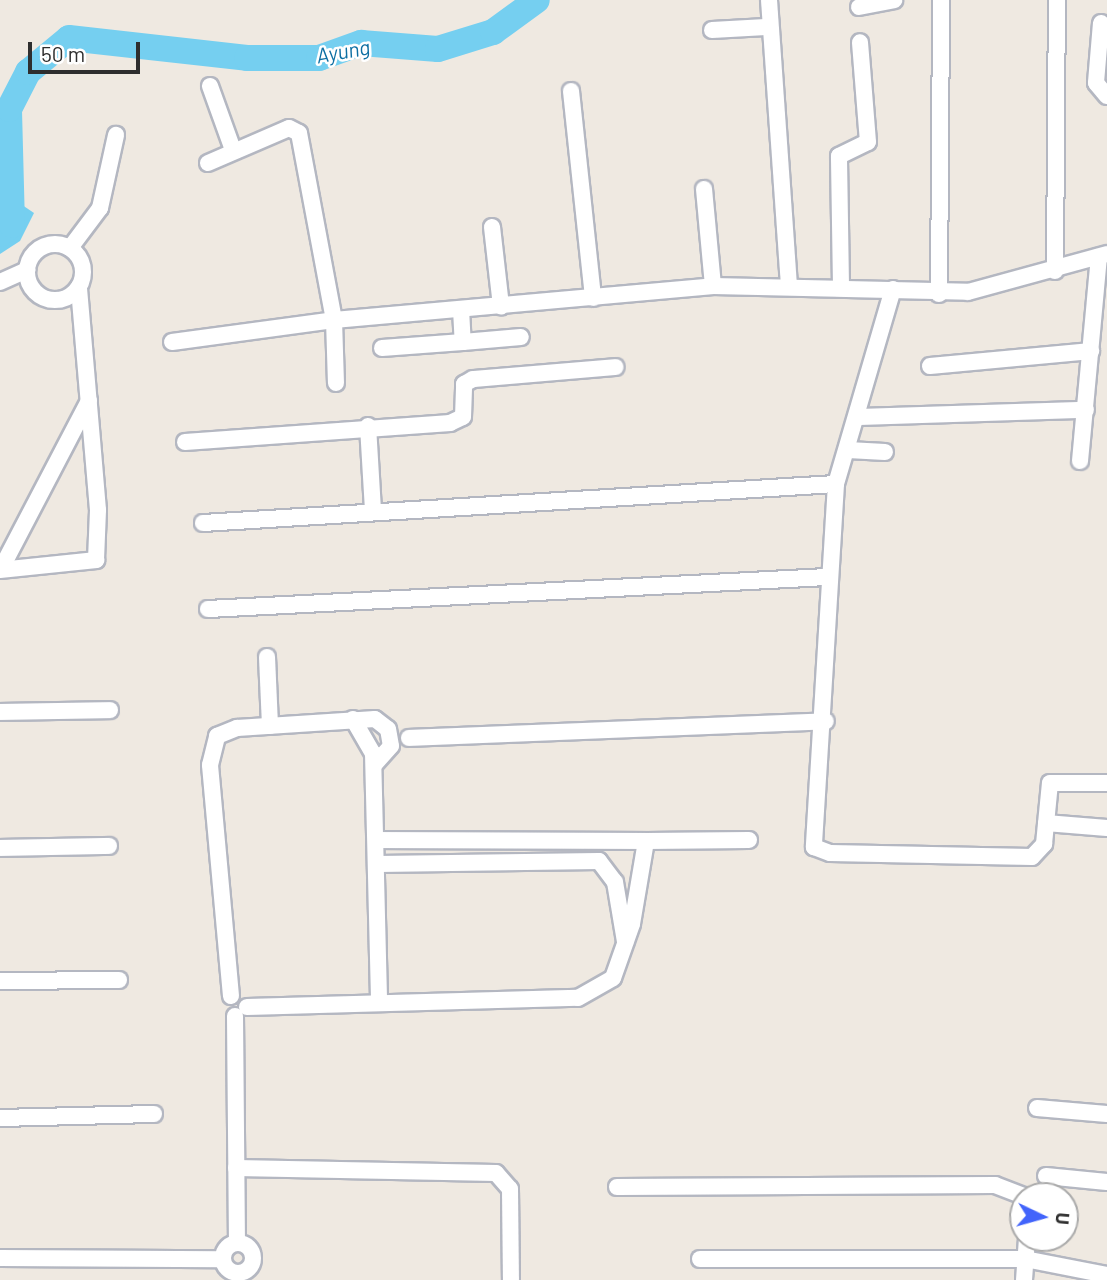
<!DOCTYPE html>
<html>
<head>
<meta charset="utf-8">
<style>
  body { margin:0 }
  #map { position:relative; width:1107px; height:1280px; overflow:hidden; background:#efe9e1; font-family:Barlow,sans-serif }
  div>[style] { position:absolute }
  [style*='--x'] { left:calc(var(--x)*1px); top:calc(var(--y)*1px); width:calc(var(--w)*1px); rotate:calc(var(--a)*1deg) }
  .water>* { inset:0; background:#75cff0 }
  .river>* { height:26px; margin:-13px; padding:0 13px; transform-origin:13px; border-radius:13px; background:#75cff0 }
  .roads { filter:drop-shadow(2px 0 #b4b7c1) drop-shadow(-2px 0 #b4b7c1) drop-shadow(0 2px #b4b7c1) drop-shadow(0 -2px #b4b7c1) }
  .minor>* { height:16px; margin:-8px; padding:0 8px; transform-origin:8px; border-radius:8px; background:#fff }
  .minor>.ring { margin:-8px; padding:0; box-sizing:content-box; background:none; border:16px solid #fff; border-radius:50% }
  span { translate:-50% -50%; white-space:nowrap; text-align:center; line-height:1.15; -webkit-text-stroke:5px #fff; paint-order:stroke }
  .water-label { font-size:21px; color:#0d6fa3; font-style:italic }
  .north { position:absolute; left:1009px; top:1182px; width:70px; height:70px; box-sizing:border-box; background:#fff; border:2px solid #ababab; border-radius:50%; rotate:95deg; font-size:19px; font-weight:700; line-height:28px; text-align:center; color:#2e2e2e }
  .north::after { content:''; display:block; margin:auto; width:24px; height:32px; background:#4264fb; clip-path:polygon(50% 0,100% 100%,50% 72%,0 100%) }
  .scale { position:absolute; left:28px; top:42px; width:112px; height:32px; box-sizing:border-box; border:4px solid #2e2e2e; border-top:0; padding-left:9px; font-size:21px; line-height:24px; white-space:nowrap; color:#2e2e2e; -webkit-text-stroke:5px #fff; paint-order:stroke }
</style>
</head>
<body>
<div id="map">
  <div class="water">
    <i style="clip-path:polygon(0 190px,34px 213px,20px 241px,0 254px)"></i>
  </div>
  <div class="river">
    <i style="--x:0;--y:234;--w:15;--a:-37"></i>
    <i style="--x:12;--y:225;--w:116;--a:-91.5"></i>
    <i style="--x:9;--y:109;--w:42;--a:-62.8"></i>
    <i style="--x:28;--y:72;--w:53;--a:-39.7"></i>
    <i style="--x:69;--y:38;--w:179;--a:6.4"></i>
    <i style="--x:247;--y:58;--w:72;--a:0"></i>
    <i style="--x:319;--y:58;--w:45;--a:-19.7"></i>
    <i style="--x:361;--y:43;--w:77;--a:4.5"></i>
    <i style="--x:438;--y:49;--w:58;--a:-17.2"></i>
    <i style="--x:493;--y:32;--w:54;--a:-36"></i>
  </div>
  <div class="roads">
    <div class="minor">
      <i style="--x:769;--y:0;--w:286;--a:86"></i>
      <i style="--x:859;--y:7;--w:36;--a:-11"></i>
      <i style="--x:1101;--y:23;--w:60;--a:94.8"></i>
      <i style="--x:1096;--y:83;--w:17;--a:50"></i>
      <i style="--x:712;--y:30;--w:54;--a:-3.2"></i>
      <i style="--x:210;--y:86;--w:68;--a:70.2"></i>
      <i style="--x:571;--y:91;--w:208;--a:83.9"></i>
      <i style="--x:208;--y:163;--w:88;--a:-23.4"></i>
      <i style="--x:289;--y:128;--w:11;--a:27"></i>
      <i style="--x:299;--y:133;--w:190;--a:79.4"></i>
      <i style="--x:334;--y:320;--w:63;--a:88.2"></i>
      <i style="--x:704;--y:189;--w:97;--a:84.7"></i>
      <i style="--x:492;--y:227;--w:80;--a:83.5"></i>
      <i class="ring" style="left:27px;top:244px;width:40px;height:40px"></i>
      <i style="--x:70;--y:248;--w:50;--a:-53.1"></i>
      <i style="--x:100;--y:208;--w:75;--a:-77.6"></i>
      <i style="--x:1055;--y:271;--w:271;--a:-89.6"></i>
      <i style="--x:0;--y:282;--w:30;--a:-24"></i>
      <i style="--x:841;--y:286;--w:130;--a:-90.9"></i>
      <i style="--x:839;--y:156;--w:32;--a:-26"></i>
      <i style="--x:868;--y:142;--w:100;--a:-94.6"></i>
      <i style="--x:893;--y:289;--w:203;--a:106.3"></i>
      <i style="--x:836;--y:484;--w:364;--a:93.5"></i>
      <i style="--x:814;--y:847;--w:17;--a:21"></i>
      <i style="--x:830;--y:853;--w:202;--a:1.1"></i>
      <i style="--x:1032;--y:857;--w:18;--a:-47"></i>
      <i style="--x:1044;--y:844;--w:61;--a:-84.4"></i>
      <i style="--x:1050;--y:783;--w:57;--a:0"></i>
      <i style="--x:939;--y:294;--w:294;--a:-89.6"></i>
      <i style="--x:461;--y:309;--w:33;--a:87"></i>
      <i style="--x:463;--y:342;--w:58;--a:-4.9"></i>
      <i style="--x:172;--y:342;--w:163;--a:-7.7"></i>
      <i style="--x:334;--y:320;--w:381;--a:-5.1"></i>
      <i style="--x:713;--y:286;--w:255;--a:1.3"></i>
      <i style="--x:968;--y:292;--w:144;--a:-15.3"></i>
      <i style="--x:382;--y:348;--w:81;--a:-4.2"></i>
      <i style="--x:930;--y:366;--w:162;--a:-5.3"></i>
      <i style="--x:859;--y:417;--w:227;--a:-1.8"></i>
      <i style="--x:368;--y:426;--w:85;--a:86.6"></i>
      <i style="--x:185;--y:442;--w:266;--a:-4.1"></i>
      <i style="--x:450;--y:423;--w:14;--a:-25"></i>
      <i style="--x:463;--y:417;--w:33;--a:-88"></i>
      <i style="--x:464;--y:384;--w:10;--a:-29"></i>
      <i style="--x:473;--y:379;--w:143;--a:-4.8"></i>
      <i style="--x:848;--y:450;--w:37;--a:3"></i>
      <i style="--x:1080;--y:461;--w:205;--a:-84.7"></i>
      <i style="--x:203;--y:523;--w:634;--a:-3.53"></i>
      <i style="--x:1;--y:569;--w:190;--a:-62.4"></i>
      <i style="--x:0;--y:570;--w:97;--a:-5.9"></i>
      <i style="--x:96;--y:560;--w:50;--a:-87.7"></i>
      <i style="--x:98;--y:510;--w:224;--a:-94.9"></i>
      <i style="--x:208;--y:609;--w:620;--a:-2.96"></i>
      <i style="--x:267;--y:657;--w:69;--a:87.5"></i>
      <i style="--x:0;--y:712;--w:110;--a:-1"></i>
      <i style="--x:353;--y:719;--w:39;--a:60"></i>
      <i style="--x:373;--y:753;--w:246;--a:88.6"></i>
      <i style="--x:409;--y:738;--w:417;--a:-2.3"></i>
      <i style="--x:1046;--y:823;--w:61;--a:4.7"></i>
      <i style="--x:646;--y:841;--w:103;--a:-0.6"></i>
      <i style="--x:0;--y:848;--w:109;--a:-1.1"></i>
      <i style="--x:378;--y:864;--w:221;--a:-0.8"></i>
      <i style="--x:599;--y:861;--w:26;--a:53"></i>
      <i style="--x:615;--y:882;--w:61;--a:80.5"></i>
      <i style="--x:0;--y:981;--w:119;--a:-0.5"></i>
      <i style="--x:231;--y:996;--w:232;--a:-95.2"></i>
      <i style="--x:210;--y:765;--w:30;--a:-76"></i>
      <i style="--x:217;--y:736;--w:22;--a:-22"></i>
      <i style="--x:237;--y:728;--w:138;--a:-3.7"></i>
      <i style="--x:375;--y:719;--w:16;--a:38"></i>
      <i style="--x:388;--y:729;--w:17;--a:80"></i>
      <i style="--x:391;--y:746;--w:25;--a:132"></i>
      <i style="--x:247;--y:1007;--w:331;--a:-1.6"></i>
      <i style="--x:578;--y:998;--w:40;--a:-29.7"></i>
      <i style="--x:613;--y:978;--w:57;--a:-70.6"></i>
      <i style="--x:632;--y:924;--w:84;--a:-80.4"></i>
      <i style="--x:646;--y:841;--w:269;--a:-179.8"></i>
      <i style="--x:235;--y:1016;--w:226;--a:89.5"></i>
      <i style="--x:1037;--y:1108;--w:70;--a:4.9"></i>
      <i style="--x:0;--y:1118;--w:154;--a:-1.5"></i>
      <i style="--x:236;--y:1168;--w:260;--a:1.1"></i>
      <i style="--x:496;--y:1173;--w:21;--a:49"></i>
      <i style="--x:510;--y:1189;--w:91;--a:89.4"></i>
      <i style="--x:1046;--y:1176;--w:61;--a:5.6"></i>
      <i style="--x:617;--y:1187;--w:378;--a:-0.3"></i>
      <i style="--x:995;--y:1185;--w:30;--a:21"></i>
      <i class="ring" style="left:223px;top:1243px;width:14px;height:14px"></i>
      <i style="--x:0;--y:1258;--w:222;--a:0.3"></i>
      <i style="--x:700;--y:1259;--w:325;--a:0"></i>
      <i style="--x:1025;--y:1259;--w:84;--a:11"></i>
      <i style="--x:1024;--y:1280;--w:42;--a:-85.9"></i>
    </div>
  </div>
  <div class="water-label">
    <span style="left:343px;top:51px;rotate:-10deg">Ayung</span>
  </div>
  <div class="north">U</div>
  <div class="scale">50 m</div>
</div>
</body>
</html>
